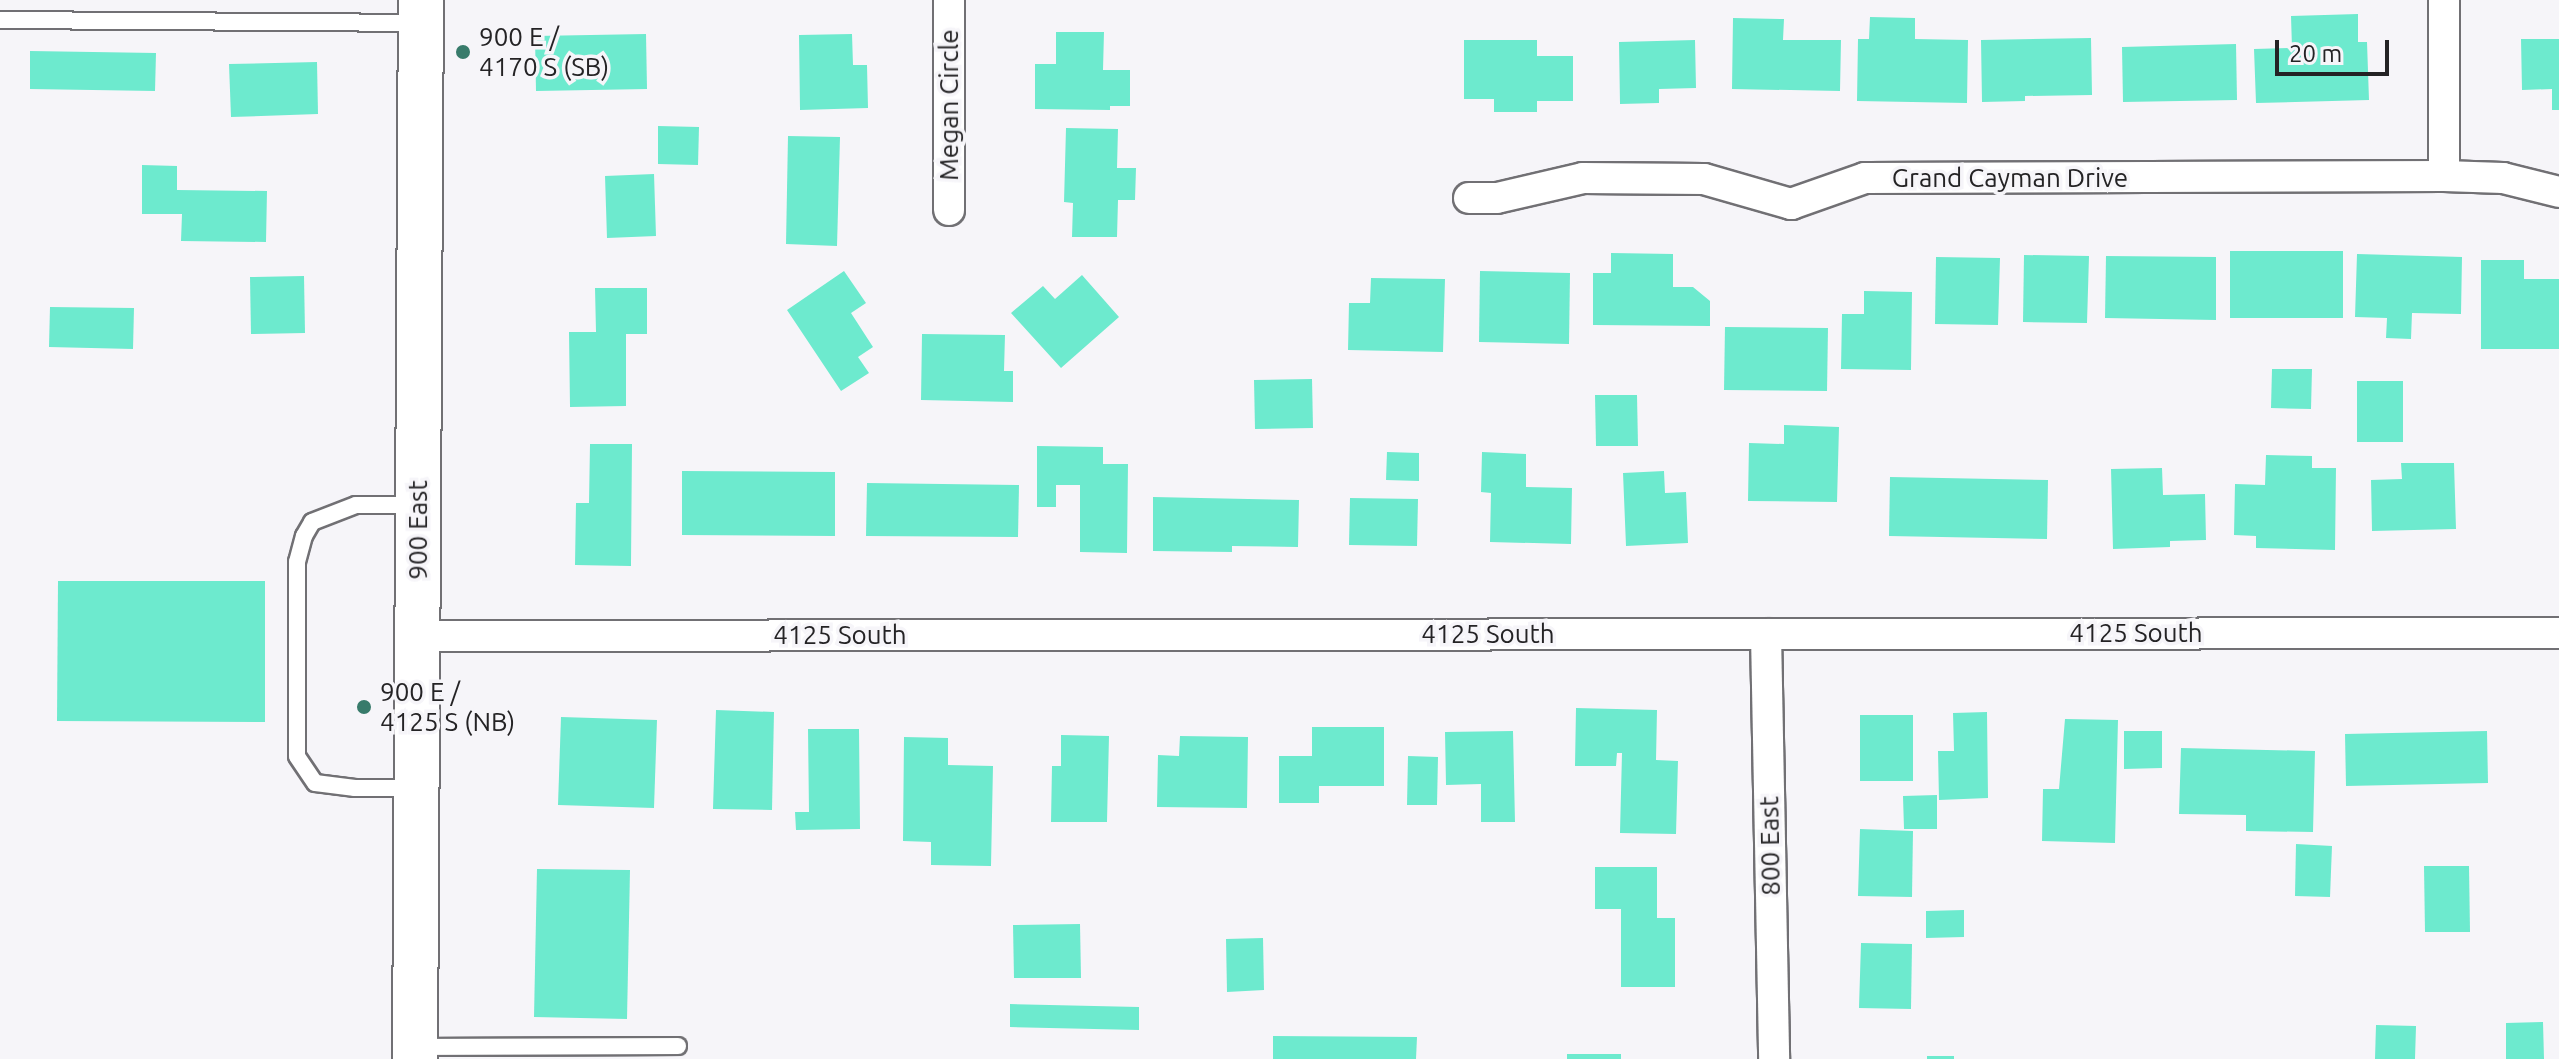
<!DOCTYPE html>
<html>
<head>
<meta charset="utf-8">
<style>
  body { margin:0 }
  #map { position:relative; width:2559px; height:1059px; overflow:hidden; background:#f6f5f9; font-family:Ubuntu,sans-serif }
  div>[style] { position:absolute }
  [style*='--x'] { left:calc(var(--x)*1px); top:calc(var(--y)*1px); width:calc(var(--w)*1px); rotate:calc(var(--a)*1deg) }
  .building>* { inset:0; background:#6deace }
  .roads { filter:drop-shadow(2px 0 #717074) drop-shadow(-2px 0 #717074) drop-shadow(0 2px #717074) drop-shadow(0 -2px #717074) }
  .lane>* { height:16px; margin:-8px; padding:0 8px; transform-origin:8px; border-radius:8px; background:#fff }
  .street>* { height:30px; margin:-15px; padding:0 15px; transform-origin:15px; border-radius:15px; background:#fff }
  .secondary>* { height:44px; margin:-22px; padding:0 22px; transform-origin:22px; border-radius:22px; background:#fff }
  .dots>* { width:22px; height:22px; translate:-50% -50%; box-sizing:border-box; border:4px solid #f6f5f9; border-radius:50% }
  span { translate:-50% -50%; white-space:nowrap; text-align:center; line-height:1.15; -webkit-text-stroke:7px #f6f5f9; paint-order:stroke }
  .poi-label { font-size:26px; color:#242325 }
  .left { translate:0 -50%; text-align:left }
  .street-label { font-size:26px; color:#242325 }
  .scale { position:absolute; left:2275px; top:40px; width:114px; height:36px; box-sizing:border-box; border:4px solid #242325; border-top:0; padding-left:10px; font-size:24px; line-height:28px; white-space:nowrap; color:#242325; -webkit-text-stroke:6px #f6f5f9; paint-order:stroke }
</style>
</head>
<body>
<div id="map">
  <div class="building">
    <i style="clip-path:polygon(2358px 14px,2358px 42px,2367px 42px,2369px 100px,2256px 103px,2254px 49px,2292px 48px,2291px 16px)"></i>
    <i style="clip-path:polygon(1870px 17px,1915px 18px,1915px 39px,1968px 40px,1967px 103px,1857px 101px,1858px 39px,1869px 39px)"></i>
    <i style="clip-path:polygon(1733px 18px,1784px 19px,1783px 40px,1841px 40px,1840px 91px,1732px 89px)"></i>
    <i style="clip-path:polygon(1056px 32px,1104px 32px,1103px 70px,1130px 70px,1130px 106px,1110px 106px,1110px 110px,1035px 109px,1035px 64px,1056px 64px)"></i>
    <i style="clip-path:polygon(646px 34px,647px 89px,536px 91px,535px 36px)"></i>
    <i style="clip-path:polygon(852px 34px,853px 65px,867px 65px,868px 108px,800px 110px,799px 35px)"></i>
    <i style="clip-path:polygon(2091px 38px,2092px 95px,2025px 96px,2025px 101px,1982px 102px,1981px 40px)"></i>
    <i style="clip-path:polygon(2521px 39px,2559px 39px,2559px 110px,2552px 110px,2552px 89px,2522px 90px)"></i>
    <i style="clip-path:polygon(1464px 40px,1537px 40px,1537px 56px,1573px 56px,1573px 101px,1537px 101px,1537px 112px,1494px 112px,1494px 99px,1464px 99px)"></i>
    <i style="clip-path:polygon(1695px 40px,1696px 88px,1659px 89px,1659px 103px,1620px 104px,1619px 42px)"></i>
    <i style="clip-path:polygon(2236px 44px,2237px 100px,2123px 102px,2122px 47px)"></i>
    <i style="clip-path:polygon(30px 51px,156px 53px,155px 91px,30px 89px)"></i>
    <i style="clip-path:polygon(317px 62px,318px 114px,231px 117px,229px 64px)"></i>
    <i style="clip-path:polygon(658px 126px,699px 127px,698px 165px,658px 164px)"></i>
    <i style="clip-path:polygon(1066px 128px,1118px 129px,1117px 168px,1136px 168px,1135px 200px,1118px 200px,1117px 237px,1072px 237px,1073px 203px,1064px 202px)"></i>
    <i style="clip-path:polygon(788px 136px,840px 137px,837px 246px,786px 244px)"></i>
    <i style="clip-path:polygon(142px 165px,177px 166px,177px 190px,267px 191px,266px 242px,181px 241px,182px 214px,142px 214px)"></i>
    <i style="clip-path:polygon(654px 174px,656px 236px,607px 238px,605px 176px)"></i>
    <i style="clip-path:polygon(2230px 251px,2343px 251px,2343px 318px,2230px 318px)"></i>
    <i style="clip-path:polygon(1611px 253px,1673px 254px,1673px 287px,1693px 287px,1710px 301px,1710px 326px,1593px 325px,1593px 273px,1611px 273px)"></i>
    <i style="clip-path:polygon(2357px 254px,2462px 257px,2461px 314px,2412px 313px,2411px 339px,2386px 338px,2387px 318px,2355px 317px)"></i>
    <i style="clip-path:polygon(2024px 255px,2089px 256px,2087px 323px,2023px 322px)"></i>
    <i style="clip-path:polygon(2106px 256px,2216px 257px,2216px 320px,2105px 318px)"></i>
    <i style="clip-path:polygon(1936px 257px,2000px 258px,1998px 325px,1935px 324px)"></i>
    <i style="clip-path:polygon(2481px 260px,2524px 260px,2524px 279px,2559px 279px,2559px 349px,2481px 349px)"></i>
    <i style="clip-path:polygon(844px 271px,866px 303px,851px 313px,873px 347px,858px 357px,869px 373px,841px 391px,787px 310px)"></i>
    <i style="clip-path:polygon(1480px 271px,1570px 273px,1569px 344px,1479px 342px)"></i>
    <i style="clip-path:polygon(1082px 275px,1119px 317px,1061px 368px,1011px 313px,1043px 286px,1055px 299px)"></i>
    <i style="clip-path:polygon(304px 276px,305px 333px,251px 334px,250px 277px)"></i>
    <i style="clip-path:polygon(1371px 278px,1445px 279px,1443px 352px,1348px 350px,1349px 303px,1370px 303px)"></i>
    <i style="clip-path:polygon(595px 288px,647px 288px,647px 334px,626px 334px,626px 406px,570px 407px,569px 332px,596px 332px)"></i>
    <i style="clip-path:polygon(1864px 291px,1912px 292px,1911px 370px,1841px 369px,1842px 314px,1864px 314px)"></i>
    <i style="clip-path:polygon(50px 307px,134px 308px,133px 349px,49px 347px)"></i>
    <i style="clip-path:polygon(1725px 327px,1828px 328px,1827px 391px,1724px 390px)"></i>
    <i style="clip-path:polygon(922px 334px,1005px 335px,1004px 371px,1013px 371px,1013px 402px,921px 400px)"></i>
    <i style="clip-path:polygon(2272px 369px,2312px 369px,2311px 409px,2271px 408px)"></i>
    <i style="clip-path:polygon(1312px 379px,1313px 428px,1255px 429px,1254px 380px)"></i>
    <i style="clip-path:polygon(2357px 381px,2403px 381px,2403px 442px,2357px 442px)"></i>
    <i style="clip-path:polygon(1595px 395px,1637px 395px,1638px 446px,1596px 446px)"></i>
    <i style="clip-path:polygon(1784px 425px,1839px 427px,1837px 502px,1748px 501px,1749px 443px,1784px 444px)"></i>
    <i style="clip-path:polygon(590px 444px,632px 444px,631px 566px,575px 565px,576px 503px,589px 503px)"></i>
    <i style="clip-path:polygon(1037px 446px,1103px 447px,1103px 464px,1128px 464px,1127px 553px,1080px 552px,1080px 485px,1056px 485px,1056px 507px,1037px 507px)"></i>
    <i style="clip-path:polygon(1387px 452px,1419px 453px,1419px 481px,1386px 480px)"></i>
    <i style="clip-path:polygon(1482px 452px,1526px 454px,1526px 487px,1572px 488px,1571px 544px,1490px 542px,1491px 493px,1481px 492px)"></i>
    <i style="clip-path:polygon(2266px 455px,2312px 456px,2312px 468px,2336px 468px,2335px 550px,2256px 548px,2256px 536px,2234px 535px,2235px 484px,2265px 485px)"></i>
    <i style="clip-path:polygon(2401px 463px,2454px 463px,2456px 529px,2372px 531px,2371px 480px,2402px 479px)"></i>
    <i style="clip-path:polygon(2162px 468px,2163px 495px,2205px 494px,2206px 540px,2170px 541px,2170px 547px,2113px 549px,2111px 469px)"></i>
    <i style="clip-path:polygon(682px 471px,835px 472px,835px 536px,682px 535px)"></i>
    <i style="clip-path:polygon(1664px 471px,1665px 493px,1686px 492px,1688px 543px,1626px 546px,1623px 473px)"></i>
    <i style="clip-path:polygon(1890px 477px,2048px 480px,2047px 539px,1889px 536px)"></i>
    <i style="clip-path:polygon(867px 483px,1019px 485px,1018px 537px,866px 536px)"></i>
    <i style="clip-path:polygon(1153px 497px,1299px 500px,1298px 547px,1232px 546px,1232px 552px,1153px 551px)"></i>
    <i style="clip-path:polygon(1350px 498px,1418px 499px,1417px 546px,1349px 545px)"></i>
    <i style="clip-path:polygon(58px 581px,265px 581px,265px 722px,57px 721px)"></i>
    <i style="clip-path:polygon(1576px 708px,1657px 710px,1656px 760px,1678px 761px,1676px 834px,1620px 833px,1622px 753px,1617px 753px,1616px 766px,1575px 766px)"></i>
    <i style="clip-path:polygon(716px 710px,774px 712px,772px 810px,713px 809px)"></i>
    <i style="clip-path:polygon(1987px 712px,1988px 798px,1939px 800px,1938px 751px,1954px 751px,1953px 713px)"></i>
    <i style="clip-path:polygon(1860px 715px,1913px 715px,1913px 781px,1860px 781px)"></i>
    <i style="clip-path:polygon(561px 717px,657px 720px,654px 808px,558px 805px)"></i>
    <i style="clip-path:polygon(2065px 719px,2118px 720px,2115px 843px,2042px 841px,2043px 789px,2059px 789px)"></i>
    <i style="clip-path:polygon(1312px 727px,1384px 727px,1384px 786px,1319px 786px,1319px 803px,1279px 803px,1279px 756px,1312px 756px)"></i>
    <i style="clip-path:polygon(808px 729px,859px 729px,860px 829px,796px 830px,795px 812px,809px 812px)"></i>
    <i style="clip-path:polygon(1513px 731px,1515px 822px,1481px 822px,1481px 784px,1446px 785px,1445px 732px)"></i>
    <i style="clip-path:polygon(2124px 731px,2162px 731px,2162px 768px,2124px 769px)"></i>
    <i style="clip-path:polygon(2487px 731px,2488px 783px,2346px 786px,2345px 734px)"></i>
    <i style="clip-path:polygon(1061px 735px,1109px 736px,1107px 822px,1051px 822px,1052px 766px,1061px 766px)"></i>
    <i style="clip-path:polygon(1180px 736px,1248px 737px,1247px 808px,1157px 807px,1158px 755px,1179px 756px)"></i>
    <i style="clip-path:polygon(904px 737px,948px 738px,948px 765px,993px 766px,991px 866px,931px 865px,931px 842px,903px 841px)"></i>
    <i style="clip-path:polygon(2181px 748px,2315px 751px,2313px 832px,2246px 831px,2246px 815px,2179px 814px)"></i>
    <i style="clip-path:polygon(1408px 756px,1438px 757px,1437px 805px,1407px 805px)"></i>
    <i style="clip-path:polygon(1937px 795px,1937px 829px,1904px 829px,1903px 796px)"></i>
    <i style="clip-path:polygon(1860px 829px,1913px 831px,1912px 897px,1858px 896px)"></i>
    <i style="clip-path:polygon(2296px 844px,2332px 846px,2330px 897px,2295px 896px)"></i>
    <i style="clip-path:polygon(2424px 866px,2469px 866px,2470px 932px,2425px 932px)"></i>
    <i style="clip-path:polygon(1595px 867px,1657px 867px,1657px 918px,1675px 918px,1675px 987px,1621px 987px,1621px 909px,1595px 909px)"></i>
    <i style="clip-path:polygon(537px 869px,630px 870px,627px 1019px,534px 1017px)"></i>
    <i style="clip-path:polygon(1964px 910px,1964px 937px,1926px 938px,1926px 911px)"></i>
    <i style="clip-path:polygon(1080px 924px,1081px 978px,1014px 978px,1013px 925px)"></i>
    <i style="clip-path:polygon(1263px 938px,1264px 990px,1227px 992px,1226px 939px)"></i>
    <i style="clip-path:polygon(1861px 943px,1912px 944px,1911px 1009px,1859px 1008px)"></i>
    <i style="clip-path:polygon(1010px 1004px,1139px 1007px,1139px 1030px,1010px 1027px)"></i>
    <i style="clip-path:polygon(2543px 1022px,2544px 1059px,2506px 1059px,2506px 1023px)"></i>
    <i style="clip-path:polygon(2376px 1025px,2416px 1026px,2415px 1059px,2375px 1059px)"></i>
    <i style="clip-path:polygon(1273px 1036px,1417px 1037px,1416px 1059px,1273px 1059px)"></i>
    <i style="clip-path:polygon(1567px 1054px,1621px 1054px,1621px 1059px,1567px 1059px)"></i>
    <i style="clip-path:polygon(1927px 1056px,1954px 1056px,1954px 1059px,1927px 1059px)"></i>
  </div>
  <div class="roads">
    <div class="lane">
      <i style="--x:0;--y:20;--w:418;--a:0.4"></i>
      <i style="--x:414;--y:788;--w:59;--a:180"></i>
      <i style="--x:355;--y:788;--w:40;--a:-172.9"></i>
      <i style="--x:315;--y:783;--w:32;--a:-124"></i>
      <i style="--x:297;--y:756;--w:194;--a:-90"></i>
      <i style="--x:297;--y:562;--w:27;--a:-75"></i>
      <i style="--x:304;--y:536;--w:16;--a:-60"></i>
      <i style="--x:312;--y:522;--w:47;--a:-21.1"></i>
      <i style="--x:356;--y:505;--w:60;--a:0"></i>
      <i style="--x:417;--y:1047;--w:261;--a:-0.2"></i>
    </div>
    <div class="street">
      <i style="--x:949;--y:0;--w:210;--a:90"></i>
      <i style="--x:2444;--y:0;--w:176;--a:90"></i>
      <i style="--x:1469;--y:198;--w:28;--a:0"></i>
      <i style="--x:1497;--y:198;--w:88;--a:-13.1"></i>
      <i style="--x:1583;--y:178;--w:121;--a:0.5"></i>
      <i style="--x:1704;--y:179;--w:91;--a:16"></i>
      <i style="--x:1791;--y:204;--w:78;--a:-19.4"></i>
      <i style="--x:1865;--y:178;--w:579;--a:-0.2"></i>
      <i style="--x:2444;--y:176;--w:59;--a:1.9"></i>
      <i style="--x:2503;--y:178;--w:58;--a:14"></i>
      <i style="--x:1766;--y:634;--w:425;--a:88.9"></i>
      <i style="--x:417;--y:636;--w:2142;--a:-0.08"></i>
    </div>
    <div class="secondary">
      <i style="--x:415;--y:1059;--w:1059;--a:-89.68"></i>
    </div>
  </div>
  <div class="dots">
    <i style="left:463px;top:52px;background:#387b6b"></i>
    <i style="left:364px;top:707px;background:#387b6b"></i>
  </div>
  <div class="poi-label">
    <span class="left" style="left:479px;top:52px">900 E /<br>4170 S (SB)</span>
    <span class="left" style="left:380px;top:707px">900 E /<br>4125 S (NB)</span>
  </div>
  <div class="street-label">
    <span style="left:949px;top:105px;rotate:-90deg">Megan Circle</span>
    <span style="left:2010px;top:178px">Grand Cayman Drive</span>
    <span style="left:418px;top:530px;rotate:-90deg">900 East</span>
    <span style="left:2136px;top:633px">4125 South</span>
    <span style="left:1488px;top:634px">4125 South</span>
    <span style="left:840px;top:635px">4125 South</span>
    <span style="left:1770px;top:846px;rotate:-91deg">800 East</span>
  </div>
  <div class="scale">20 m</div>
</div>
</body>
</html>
